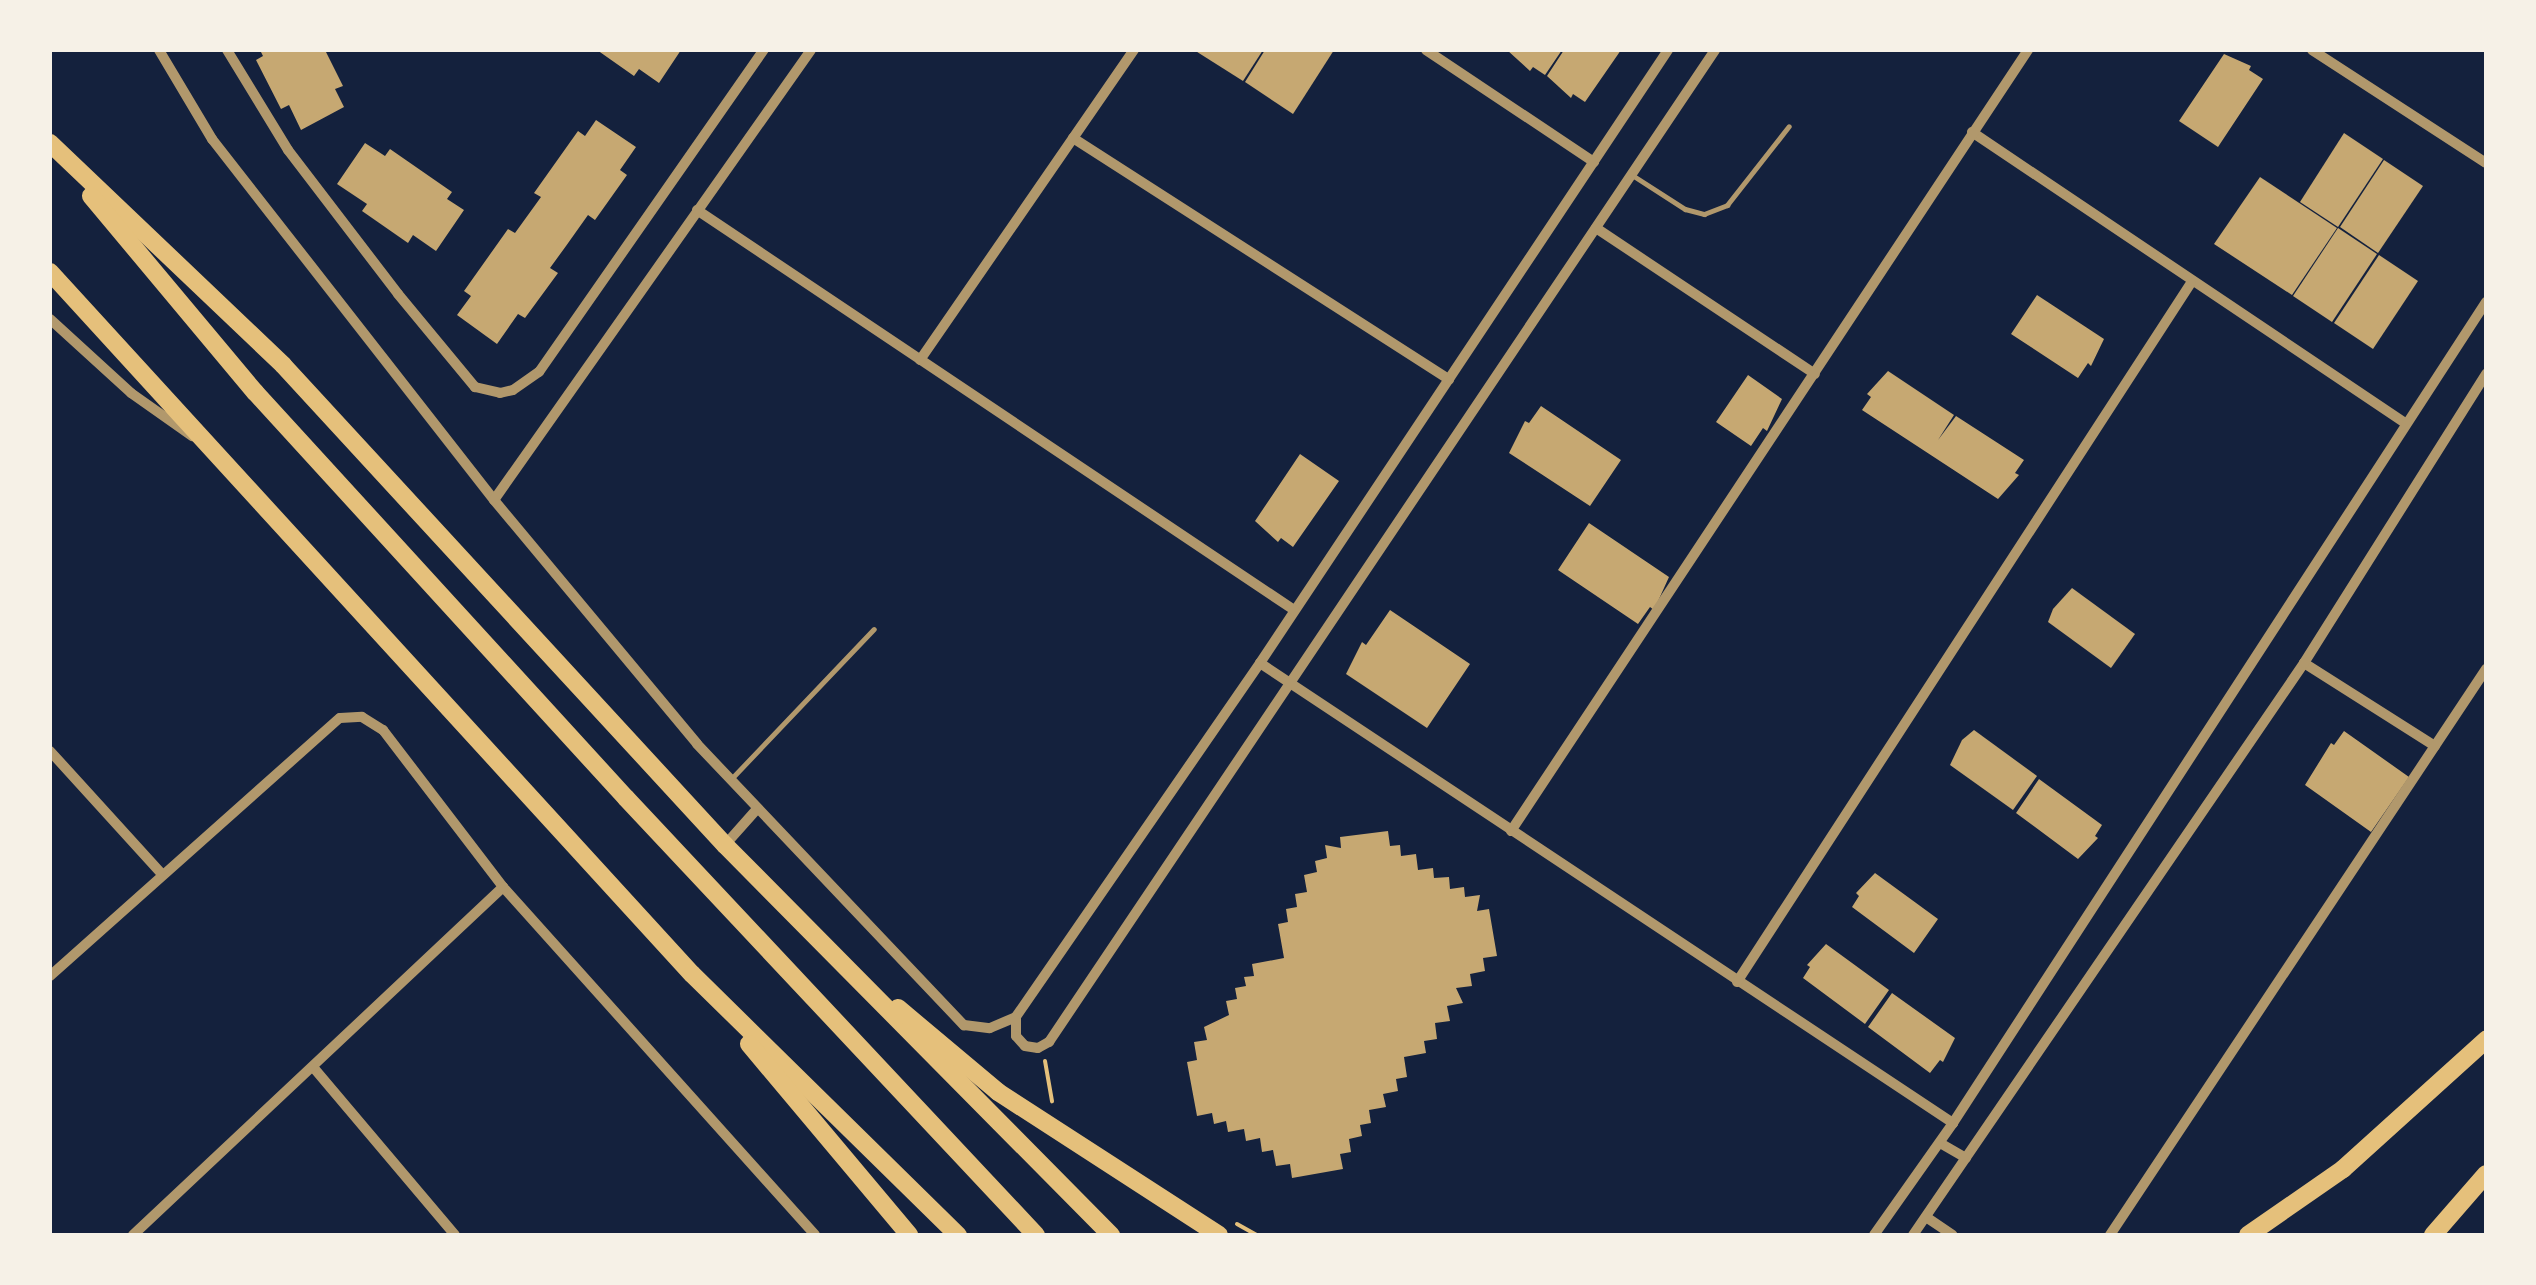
<!DOCTYPE html>
<html>
<head>
<meta charset="utf-8">
<style>
  body { margin:0 }
  #map { position:relative; width:2536px; height:1285px; overflow:hidden; background:#14213d; font-family:"PT Sans Narrow",sans-serif }
  div>[style] { position:absolute }
  [style*='--x'] { left:calc(var(--x)*1px); top:calc(var(--y)*1px); width:calc(var(--w)*1px); rotate:calc(var(--a)*1deg) }
  .building>* { inset:0; background:#c6a872 }
  .path>* { height:4px; margin:-2px; padding:0 2px; transform-origin:2px; border-radius:2px; background:#e5c07b }
  .service>* { height:5px; margin:-2.5px; padding:0 2.5px; transform-origin:2.5px; border-radius:2.5px; background:#b1986c }
  .minor>* { height:10px; margin:-5px; padding:0 5px; transform-origin:5px; border-radius:5px; background:#b1986c }
  .motorway>* { height:18px; margin:-9px; padding:0 9px; transform-origin:9px; border-radius:9px; background:#e5c07b }
  span { translate:-50% -50%; white-space:nowrap; text-align:center; line-height:1.15; -webkit-text-stroke:8px #f6f1e7; paint-order:stroke }
  .frame { position:absolute; inset:0; border:52px solid #f6f1e7; pointer-events:none }
</style>
</head>
<body>
<div id="map">
  <div class="building">
    <i style="clip-path:polygon(260px 50px,325px 50px,343px 86px,335px 89px,344px 107px,301px 130px,289px 105px,281px 109px,256px 60px,263px 56px)"></i>
    <i style="clip-path:polygon(597px 50px,681px 50px,659px 83px,639px 69px,634px 76px)"></i>
    <i style="clip-path:polygon(1194px 50px,1263px 50px,1243px 81px)"></i>
    <i style="clip-path:polygon(1265px 50px,1334px 50px,1293px 114px,1245px 82px)"></i>
    <i style="clip-path:polygon(1507px 50px,1562px 50px,1545px 75px,1533px 67px,1530px 71px)"></i>
    <i style="clip-path:polygon(1564px 50px,1621px 50px,1585px 102px,1573px 94px,1571px 98px,1547px 76px)"></i>
    <i style="clip-path:polygon(2224px 54px,2251px 66px,2249px 70px,2263px 79px,2218px 147px,2179px 121px)"></i>
    <i style="clip-path:polygon(596px 120px,636px 147px,620px 170px,627px 175px,595px 220px,588px 215px,566px 246px,550px 268px,558px 273px,525px 318px,518px 314px,497px 344px,457px 315px,471px 296px,464px 291px,508px 229px,515px 233px,541px 197px,534px 193px,578px 131px,585px 136px)"></i>
    <i style="clip-path:polygon(2344px 133px,2383px 159px,2338px 227px,2300px 202px)"></i>
    <i style="clip-path:polygon(365px 143px,385px 156px,390px 149px,452px 192px,447px 199px,464px 210px,436px 251px,413px 235px,408px 243px,362px 211px,367px 204px,337px 184px)"></i>
    <i style="clip-path:polygon(2384px 160px,2423px 186px,2378px 253px,2340px 227px)"></i>
    <i style="clip-path:polygon(2260px 177px,2337px 228px,2292px 295px,2214px 244px)"></i>
    <i style="clip-path:polygon(2338px 228px,2377px 254px,2332px 322px,2293px 296px)"></i>
    <i style="clip-path:polygon(2379px 255px,2418px 281px,2373px 349px,2334px 323px)"></i>
    <i style="clip-path:polygon(2037px 295px,2104px 339px,2091px 366px,2088px 363px,2078px 378px,2011px 334px)"></i>
    <i style="clip-path:polygon(1888px 371px,1954px 415px,1938px 440px,1956px 416px,2024px 460px,2015px 473px,2019px 475px,1998px 499px,1862px 410px,1871px 397px,1867px 394px)"></i>
    <i style="clip-path:polygon(1748px 375px,1782px 399px,1767px 431px,1763px 428px,1751px 446px,1716px 422px)"></i>
    <i style="clip-path:polygon(1541px 406px,1621px 460px,1590px 506px,1509px 453px,1525px 421px,1529px 423px)"></i>
    <i style="clip-path:polygon(1300px 454px,1339px 481px,1293px 547px,1281px 538px,1278px 542px,1255px 521px)"></i>
    <i style="clip-path:polygon(1589px 523px,1669px 577px,1654px 610px,1650px 607px,1638px 624px,1558px 570px)"></i>
    <i style="clip-path:polygon(2072px 588px,2135px 634px,2111px 668px,2048px 622px,2053px 609px)"></i>
    <i style="clip-path:polygon(1390px 610px,1470px 664px,1427px 728px,1346px 674px,1362px 642px,1366px 645px)"></i>
    <i style="clip-path:polygon(1974px 730px,2037px 776px,2013px 810px,1950px 765px,1962px 740px)"></i>
    <i style="clip-path:polygon(2344px 731px,2409px 777px,2371px 832px,2305px 785px,2331px 743px,2334px 745px)"></i>
    <i style="clip-path:polygon(2039px 779px,2102px 825px,2095px 836px,2098px 838px,2078px 859px,2016px 813px)"></i>
    <i style="clip-path:polygon(1388px 831px,1390px 846px,1400px 845px,1401px 856px,1416px 854px,1418px 870px,1433px 868px,1434px 878px,1449px 877px,1450px 889px,1464px 887px,1465px 897px,1480px 895px,1477px 911px,1489px 909px,1497px 956px,1483px 958px,1485px 971px,1470px 974px,1472px 986px,1456px 988px,1463px 1003px,1447px 1006px,1450px 1021px,1435px 1023px,1437px 1039px,1424px 1041px,1426px 1053px,1404px 1057px,1407px 1077px,1396px 1079px,1398px 1091px,1383px 1094px,1386px 1107px,1369px 1110px,1371px 1123px,1360px 1125px,1362px 1136px,1349px 1139px,1351px 1152px,1340px 1154px,1343px 1169px,1292px 1178px,1290px 1164px,1276px 1166px,1273px 1150px,1262px 1152px,1260px 1138px,1246px 1141px,1244px 1129px,1228px 1132px,1226px 1121px,1214px 1124px,1212px 1113px,1197px 1116px,1187px 1062px,1197px 1060px,1194px 1042px,1207px 1040px,1204px 1027px,1229px 1015px,1226px 1001px,1237px 999px,1235px 988px,1246px 986px,1244px 977px,1254px 976px,1252px 964px,1284px 958px,1278px 924px,1288px 922px,1286px 909px,1297px 907px,1295px 894px,1307px 892px,1304px 875px,1317px 872px,1315px 861px,1327px 858px,1325px 845px,1341px 848px,1340px 837px)"></i>
    <i style="clip-path:polygon(1875px 873px,1938px 919px,1914px 953px,1852px 907px,1859px 896px,1856px 893px)"></i>
    <i style="clip-path:polygon(1826px 944px,1889px 990px,1865px 1024px,1803px 978px,1810px 967px,1807px 965px)"></i>
    <i style="clip-path:polygon(1892px 993px,1955px 1038px,1943px 1062px,1940px 1060px,1930px 1073px,1868px 1027px)"></i>
  </div>
  <div class="path">
    <i style="--x:1045;--y:1061;--w:41;--a:80.1"></i>
    <i style="--x:1237;--y:1224;--w:23;--a:29"></i>
  </div>
  <div class="service">
    <i style="--x:1632;--y:175;--w:63;--a:32.7"></i>
    <i style="--x:1685;--y:209;--w:20;--a:15"></i>
    <i style="--x:1704;--y:214;--w:25;--a:-21"></i>
    <i style="--x:1727;--y:205;--w:100;--a:-51.9"></i>
    <i style="--x:731;--y:779;--w:207;--a:-46.4"></i>
  </div>
  <div class="minor">
    <i style="--x:159;--y:50;--w:104;--a:59.2"></i>
    <i style="--x:212;--y:139;--w:458;--a:52"></i>
    <i style="--x:494;--y:500;--w:317;--a:50.2"></i>
    <i style="--x:697;--y:744;--w:388;--a:46.5"></i>
    <i style="--x:964;--y:1025;--w:26;--a:7"></i>
    <i style="--x:990;--y:1028;--w:28;--a:-23"></i>
    <i style="--x:227;--y:50;--w:117;--a:58.6"></i>
    <i style="--x:288;--y:150;--w:181;--a:52.6"></i>
    <i style="--x:398;--y:294;--w:121;--a:50.4"></i>
    <i style="--x:475;--y:387;--w:26;--a:13"></i>
    <i style="--x:500;--y:393;--w:13;--a:-13"></i>
    <i style="--x:513;--y:390;--w:32;--a:-35"></i>
    <i style="--x:539;--y:372;--w:393;--a:-55.1"></i>
    <i style="--x:1426;--y:50;--w:202;--a:33.7"></i>
    <i style="--x:1668;--y:50;--w:736;--a:123.65"></i>
    <i style="--x:1260;--y:663;--w:430;--a:124.6"></i>
    <i style="--x:1016;--y:1017;--w:19;--a:90"></i>
    <i style="--x:1016;--y:1036;--w:13;--a:48"></i>
    <i style="--x:1025;--y:1046;--w:13;--a:9"></i>
    <i style="--x:1038;--y:1048;--w:13;--a:-29"></i>
    <i style="--x:1049;--y:1042;--w:1195;--a:-56.12"></i>
    <i style="--x:2312;--y:50;--w:207;--a:33"></i>
    <i style="--x:1972;--y:132;--w:522;--a:33.9"></i>
    <i style="--x:1073;--y:138;--w:447;--a:32.7"></i>
    <i style="--x:697;--y:210;--w:719;--a:33.82"></i>
    <i style="--x:1596;--y:228;--w:263;--a:33.7"></i>
    <i style="--x:50;--y:319;--w:110;--a:42.4"></i>
    <i style="--x:131;--y:393;--w:75;--a:35.2"></i>
    <i style="--x:920;--y:360;--w:377;--a:-55.4"></i>
    <i style="--x:494;--y:500;--w:550;--a:-54.84"></i>
    <i style="--x:1260;--y:663;--w:832;--a:33.58"></i>
    <i style="--x:2304;--y:663;--w:155;--a:32.4"></i>
    <i style="--x:50;--y:751;--w:166;--a:47.7"></i>
    <i style="--x:1511;--y:831;--w:937;--a:-56.5"></i>
    <i style="--x:725;--y:845;--w:48;--a:-48.4"></i>
    <i style="--x:50;--y:976;--w:388;--a:-41.7"></i>
    <i style="--x:340;--y:718;--w:22;--a:-3"></i>
    <i style="--x:362;--y:717;--w:25;--a:32"></i>
    <i style="--x:383;--y:730;--w:198;--a:52.6"></i>
    <i style="--x:503;--y:887;--w:467;--a:48.1"></i>
    <i style="--x:1737;--y:982;--w:833;--a:-57"></i>
    <i style="--x:313;--y:1067;--w:220;--a:49.8"></i>
    <i style="--x:1940;--y:1143;--w:30;--a:30"></i>
    <i style="--x:1926;--y:1217;--w:32;--a:34"></i>
    <i style="--x:133;--y:1235;--w:508;--a:-43.24"></i>
    <i style="--x:1874;--y:1235;--w:137;--a:-54.8"></i>
    <i style="--x:1953;--y:1123;--w:979;--a:-57.01"></i>
    <i style="--x:1913;--y:1235;--w:693;--a:-55.64"></i>
    <i style="--x:2304;--y:663;--w:342;--a:-57.8"></i>
    <i style="--x:2110;--y:1235;--w:680;--a:-56.4"></i>
  </div>
  <div class="motorway">
    <i style="--x:50;--y:143;--w:322;--a:43.6"></i>
    <i style="--x:283;--y:365;--w:653;--a:47.36"></i>
    <i style="--x:725;--y:845;--w:549;--a:45.3"></i>
    <i style="--x:91;--y:196;--w:256;--a:50.1"></i>
    <i style="--x:255;--y:392;--w:550;--a:47.58"></i>
    <i style="--x:626;--y:798;--w:599;--a:46.83"></i>
    <i style="--x:50;--y:272;--w:951;--a:47.56"></i>
    <i style="--x:692;--y:974;--w:373;--a:44.5"></i>
    <i style="--x:898;--y:1008;--w:131;--a:40"></i>
    <i style="--x:998;--y:1092;--w:263;--a:32.9"></i>
    <i style="--x:749;--y:1044;--w:249;--a:50"></i>
    <i style="--x:2248;--y:1235;--w:116;--a:-34.8"></i>
    <i style="--x:2343;--y:1169;--w:193;--a:-42.1"></i>
    <i style="--x:2433;--y:1235;--w:81;--a:-49"></i>
  </div>
  <div class="frame"></div>
</div>
</body>
</html>
